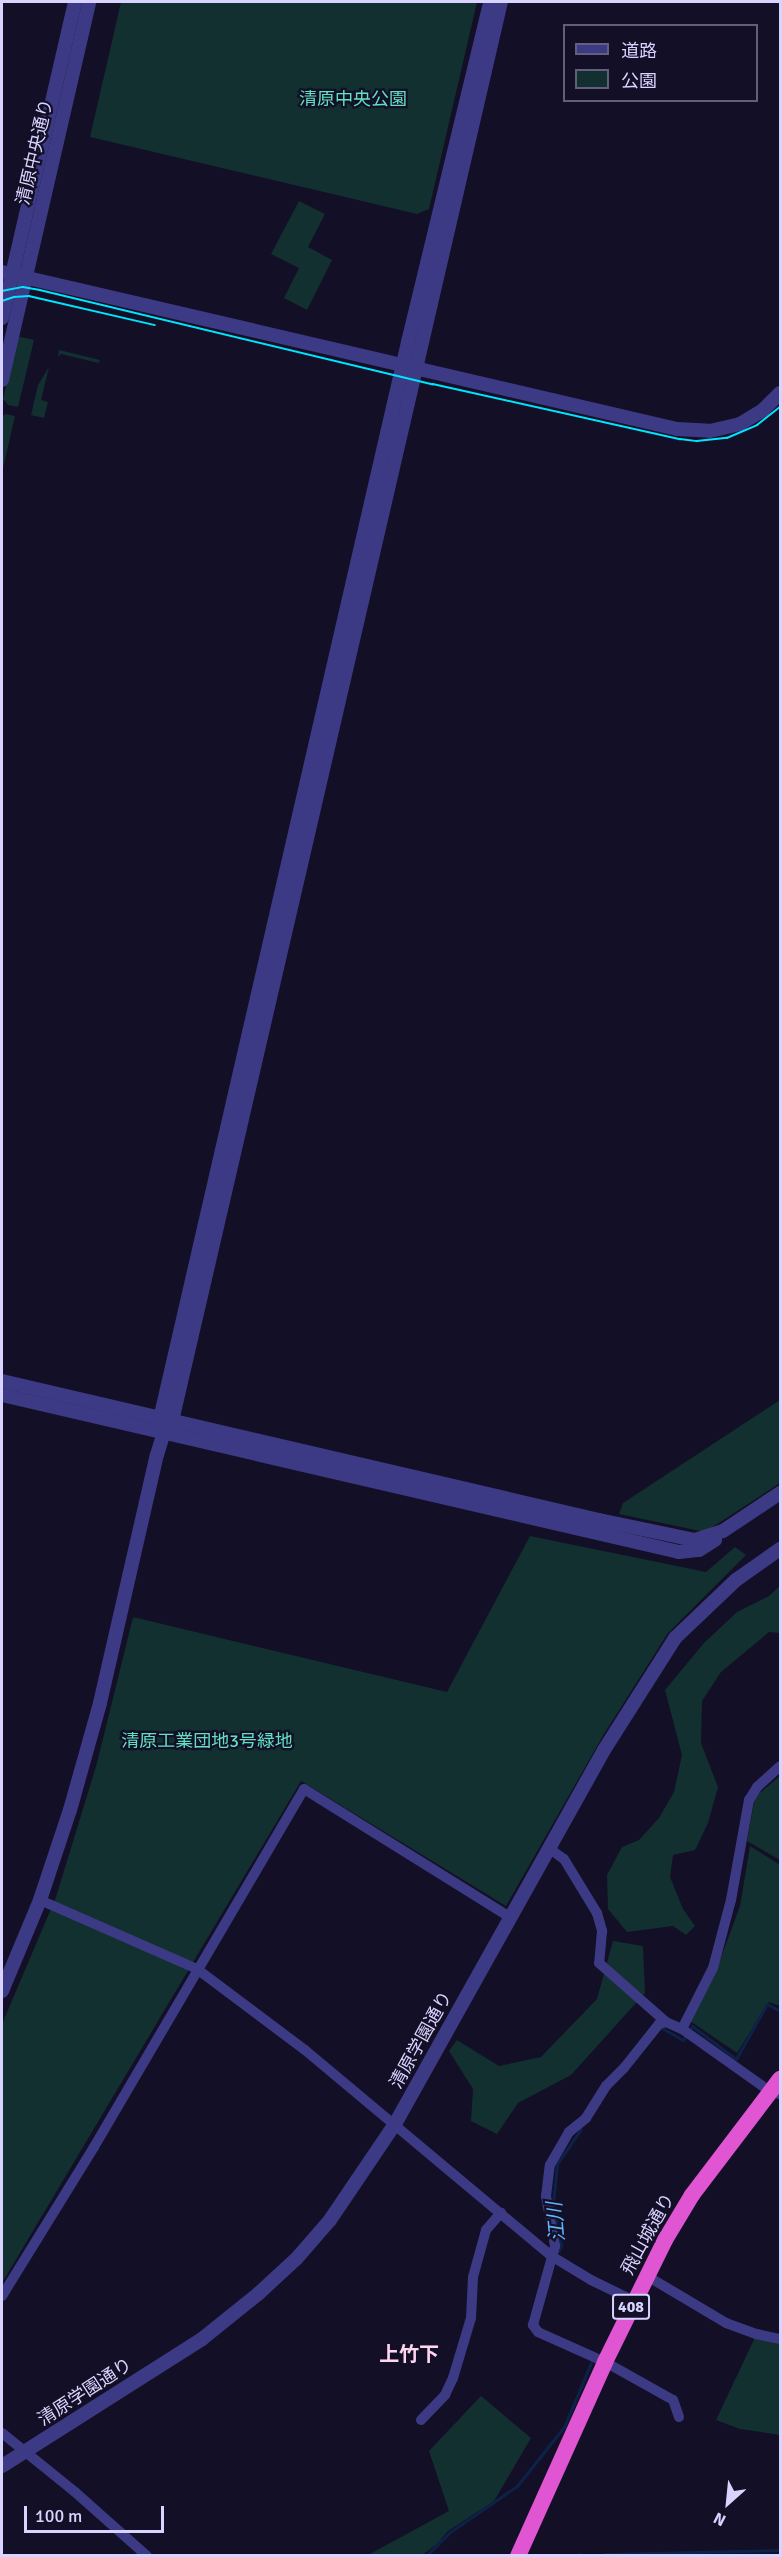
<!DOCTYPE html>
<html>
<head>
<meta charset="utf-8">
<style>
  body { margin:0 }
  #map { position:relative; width:782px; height:2557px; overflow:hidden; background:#130f26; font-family:Signika,"Noto Sans JP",sans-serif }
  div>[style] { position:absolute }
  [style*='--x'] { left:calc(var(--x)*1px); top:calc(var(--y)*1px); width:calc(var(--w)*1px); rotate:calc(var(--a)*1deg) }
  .green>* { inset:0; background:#12302f }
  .stream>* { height:3px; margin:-1.5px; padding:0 1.5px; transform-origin:1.5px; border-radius:1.5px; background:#0c2248 }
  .minor>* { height:10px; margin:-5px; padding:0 5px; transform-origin:5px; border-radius:5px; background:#3d3a85 }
  .tertiary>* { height:14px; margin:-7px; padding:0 7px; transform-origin:7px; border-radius:7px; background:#3d3a85 }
  .trunk>* { height:16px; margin:-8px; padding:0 8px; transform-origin:8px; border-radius:8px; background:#e055d1 }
  .tram>* { height:1.5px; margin:-0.75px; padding:0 0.75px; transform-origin:0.75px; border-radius:0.75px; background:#00e5ff }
  span { translate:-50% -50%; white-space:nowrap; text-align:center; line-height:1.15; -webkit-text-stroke:4.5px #130f26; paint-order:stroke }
  .shield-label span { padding:2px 4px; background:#130f26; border:2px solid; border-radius:4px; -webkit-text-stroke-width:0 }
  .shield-label { font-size:16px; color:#d9d4ff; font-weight:700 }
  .park-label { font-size:18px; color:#5fe0c0 }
  .street-label { font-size:18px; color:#d9d4ff }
  .water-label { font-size:20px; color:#62b6ff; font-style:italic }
  .neighbourhood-label { font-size:20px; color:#ffd6f0; font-weight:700 }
  .frame { position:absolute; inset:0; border:3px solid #d9d4ff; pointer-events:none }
  .legend { position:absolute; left:563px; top:24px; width:195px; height:78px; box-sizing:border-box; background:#130f26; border:2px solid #625e7d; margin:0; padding:8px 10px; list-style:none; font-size:18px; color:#d9d4ff }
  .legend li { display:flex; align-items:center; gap:12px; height:30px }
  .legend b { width:30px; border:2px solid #625e7d }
  .north { position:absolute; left:698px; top:2473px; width:60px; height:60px; -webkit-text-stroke:4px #130f26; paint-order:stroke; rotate:207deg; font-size:16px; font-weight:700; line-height:24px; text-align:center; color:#d9d4ff }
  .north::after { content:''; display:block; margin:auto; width:21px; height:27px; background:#d9d4ff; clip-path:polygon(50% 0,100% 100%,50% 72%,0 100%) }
  .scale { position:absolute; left:24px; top:2506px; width:140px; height:27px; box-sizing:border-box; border:3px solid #d9d4ff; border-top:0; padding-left:8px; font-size:18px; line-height:21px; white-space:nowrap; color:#d9d4ff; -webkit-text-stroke:4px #130f26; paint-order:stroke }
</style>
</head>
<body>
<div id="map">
  <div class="green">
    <i style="clip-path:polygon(121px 2px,477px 2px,429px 209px,417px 214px,90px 137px)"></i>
    <i style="clip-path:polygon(299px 201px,325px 214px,308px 247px,332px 260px,307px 310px,284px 298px,299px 268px,271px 254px)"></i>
    <i style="clip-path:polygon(17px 336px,34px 340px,18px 407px,8px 405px,3px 399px)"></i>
    <i style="clip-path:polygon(59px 350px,100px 360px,99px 363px,61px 354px,58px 357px)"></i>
    <i style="clip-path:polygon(49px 367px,41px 400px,48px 402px,44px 418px,31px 415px,38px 385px)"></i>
    <i style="clip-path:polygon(6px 414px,15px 416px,2px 473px,2px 416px)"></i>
    <i style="clip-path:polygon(780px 1400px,780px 1483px,705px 1532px,619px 1514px,623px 1503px)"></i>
    <i style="clip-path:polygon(530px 1536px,706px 1572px,735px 1547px,746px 1555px,668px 1633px,604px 1734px,506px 1906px,301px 1781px,2px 2283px,2px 2024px,56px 1897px,97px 1763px,133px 1617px,447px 1692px)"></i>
    <i style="clip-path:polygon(780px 1586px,780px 1633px,769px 1632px,721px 1672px,702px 1701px,701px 1743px,718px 1787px,708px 1823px,695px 1850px,673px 1855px,670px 1877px,683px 1909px,695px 1926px,686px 1935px,673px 1926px,627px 1932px,608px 1909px,607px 1875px,622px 1847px,639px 1840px,659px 1818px,674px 1792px,682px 1755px,665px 1690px,704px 1643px,737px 1612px,769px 1596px)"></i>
    <i style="clip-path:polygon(780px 1776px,780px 1860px,747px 1841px,755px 1797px)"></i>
    <i style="clip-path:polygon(750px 1846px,780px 1865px,780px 2006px,769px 2002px,737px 2053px,690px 2021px,716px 1971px,740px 1906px)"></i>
    <i style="clip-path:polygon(613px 1941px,643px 1946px,645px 1993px,571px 2075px,518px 2103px,497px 2134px,471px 2121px,473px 2089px,449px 2051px,457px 2040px,499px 2066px,541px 2057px,597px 1999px)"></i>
    <i style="clip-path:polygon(759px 2329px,780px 2335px,780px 2435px,740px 2429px,716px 2420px)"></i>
    <i style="clip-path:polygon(481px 2396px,531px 2438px,494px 2501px,448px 2531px,437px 2544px,422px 2555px,368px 2555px,449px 2511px,429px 2451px)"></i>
  </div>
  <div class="stream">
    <i style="--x:662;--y:2028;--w:24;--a:30"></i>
    <i style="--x:683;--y:2040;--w:17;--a:-57"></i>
    <i style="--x:692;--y:2026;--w:55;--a:36.9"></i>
    <i style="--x:736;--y:2059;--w:63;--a:-60.6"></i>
    <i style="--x:767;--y:2004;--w:15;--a:28"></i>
    <i style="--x:559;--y:2251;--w:6;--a:-72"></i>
    <i style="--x:561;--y:2245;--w:43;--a:-100.8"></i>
    <i style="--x:553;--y:2203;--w:39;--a:-84"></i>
    <i style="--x:557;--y:2164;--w:42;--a:-55.6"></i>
    <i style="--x:605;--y:2554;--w:175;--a:-1.3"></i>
    <i style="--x:426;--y:2556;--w:34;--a:-45"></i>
    <i style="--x:450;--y:2532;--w:81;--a:-34.5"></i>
    <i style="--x:517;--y:2486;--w:75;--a:-51.5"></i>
    <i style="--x:564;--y:2427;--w:75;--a:-67.2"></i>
    <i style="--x:577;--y:2556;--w:3;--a:-45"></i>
  </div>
  <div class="minor">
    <i style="--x:550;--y:1849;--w:17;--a:36"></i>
    <i style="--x:564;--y:1859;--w:63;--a:58.6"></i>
    <i style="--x:597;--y:1913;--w:19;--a:74"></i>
    <i style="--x:602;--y:1931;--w:32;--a:95"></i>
    <i style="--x:599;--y:1963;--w:89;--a:41.4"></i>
    <i style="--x:40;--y:1900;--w:171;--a:23.7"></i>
    <i style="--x:197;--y:1969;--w:135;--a:36.9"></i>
    <i style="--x:305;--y:2050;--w:323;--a:39.9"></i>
    <i style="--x:553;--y:2257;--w:44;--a:31.2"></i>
    <i style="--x:591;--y:2280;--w:48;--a:26"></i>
    <i style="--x:682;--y:2029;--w:68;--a:-63.1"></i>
    <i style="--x:713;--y:1968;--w:70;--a:-75.2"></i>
    <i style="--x:731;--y:1900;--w:102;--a:-79.8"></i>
    <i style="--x:749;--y:1800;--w:15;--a:-58"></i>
    <i style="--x:757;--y:1787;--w:31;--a:-42"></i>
    <i style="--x:647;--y:2276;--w:92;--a:30.7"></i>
    <i style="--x:726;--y:2323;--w:32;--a:20"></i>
    <i style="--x:756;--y:2334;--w:25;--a:12"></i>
    <i style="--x:2;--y:2296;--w:175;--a:-58.3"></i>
    <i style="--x:94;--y:2147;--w:415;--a:-59.6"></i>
    <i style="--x:304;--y:1789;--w:243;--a:31.9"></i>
    <i style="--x:679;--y:2417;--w:18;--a:-109"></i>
    <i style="--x:673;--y:2400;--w:78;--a:-150.8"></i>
    <i style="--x:605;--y:2362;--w:73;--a:-155.9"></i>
    <i style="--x:538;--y:2332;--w:9;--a:-126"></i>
    <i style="--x:533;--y:2325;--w:82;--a:-74.4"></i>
    <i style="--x:555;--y:2246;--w:51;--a:-100.2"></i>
    <i style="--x:546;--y:2196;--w:31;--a:-83"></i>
    <i style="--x:550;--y:2165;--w:38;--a:-60"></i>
    <i style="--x:569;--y:2132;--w:22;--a:-39"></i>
    <i style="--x:586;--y:2118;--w:38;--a:-58"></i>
    <i style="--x:606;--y:2086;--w:25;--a:-45"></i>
    <i style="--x:624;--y:2068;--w:56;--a:-51.5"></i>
    <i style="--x:659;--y:2024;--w:7;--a:-16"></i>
    <i style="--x:666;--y:2022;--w:17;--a:24"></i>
    <i style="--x:682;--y:2029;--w:109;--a:35.3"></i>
    <i style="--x:771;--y:2092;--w:9;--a:13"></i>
    <i style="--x:421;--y:2420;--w:35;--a:-46"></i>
    <i style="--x:445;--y:2395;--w:19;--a:-65"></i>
    <i style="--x:453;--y:2378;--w:63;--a:-73.3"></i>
    <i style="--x:471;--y:2318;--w:41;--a:-87.2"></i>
    <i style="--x:473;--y:2277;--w:49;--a:-74.5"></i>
    <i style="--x:486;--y:2230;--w:23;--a:-49"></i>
    <i style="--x:2;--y:2433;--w:94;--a:38.9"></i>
    <i style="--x:75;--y:2492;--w:96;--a:41.6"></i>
  </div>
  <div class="tertiary">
    <i style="--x:2;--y:272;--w:693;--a:13.09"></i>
    <i style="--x:677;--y:429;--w:33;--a:3"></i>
    <i style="--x:710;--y:431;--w:31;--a:-13"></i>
    <i style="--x:740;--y:424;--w:27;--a:-31"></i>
    <i style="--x:763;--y:410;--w:24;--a:-45"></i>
    <i style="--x:2;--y:318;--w:324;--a:-77"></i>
    <i style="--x:2;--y:380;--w:388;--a:-77"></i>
    <i style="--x:2;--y:1381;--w:613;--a:13.11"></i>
    <i style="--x:599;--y:1520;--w:98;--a:11.8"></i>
    <i style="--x:695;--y:1540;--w:29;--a:-18"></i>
    <i style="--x:723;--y:1531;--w:69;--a:-33.7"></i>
    <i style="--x:2;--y:1395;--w:695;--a:13.06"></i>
    <i style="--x:679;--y:1552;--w:20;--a:-6"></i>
    <i style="--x:699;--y:1550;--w:19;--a:-32"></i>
    <i style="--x:164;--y:1432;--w:14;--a:-107"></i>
    <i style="--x:160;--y:1419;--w:1105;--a:-77.03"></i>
    <i style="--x:408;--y:342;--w:350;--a:-76.4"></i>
    <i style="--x:2;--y:1991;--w:99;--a:-67.3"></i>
    <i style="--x:40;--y:1900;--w:95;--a:-71.6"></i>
    <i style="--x:70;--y:1810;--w:111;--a:-74.3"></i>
    <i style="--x:100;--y:1703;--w:254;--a:-77.1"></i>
    <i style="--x:157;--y:1455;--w:24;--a:-73"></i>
    <i style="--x:164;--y:1432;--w:14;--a:-54"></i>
    <i style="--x:172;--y:1421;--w:1457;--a:-76.95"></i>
    <i style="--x:2;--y:2466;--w:237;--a:-32.4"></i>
    <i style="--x:202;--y:2339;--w:72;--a:-38.8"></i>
    <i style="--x:258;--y:2294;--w:53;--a:-42.7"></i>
    <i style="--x:297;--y:2258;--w:50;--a:-49"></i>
    <i style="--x:330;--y:2220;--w:116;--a:-55.9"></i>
    <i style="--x:395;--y:2124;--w:428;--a:-60.8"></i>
    <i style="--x:604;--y:1750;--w:133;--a:-57.6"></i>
    <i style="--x:675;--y:1638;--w:84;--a:-43.6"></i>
    <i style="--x:736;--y:1580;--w:54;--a:-35.2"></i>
  </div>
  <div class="trunk">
    <i style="--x:518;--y:2556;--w:213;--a:-65.8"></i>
    <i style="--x:605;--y:2362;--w:136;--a:-63.8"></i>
    <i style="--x:665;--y:2240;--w:52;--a:-59"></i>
    <i style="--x:692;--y:2195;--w:146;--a:-52.8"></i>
  </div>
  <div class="tram">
    <i style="--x:2;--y:291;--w:21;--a:-11"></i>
    <i style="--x:23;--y:287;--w:17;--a:10"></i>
    <i style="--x:40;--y:290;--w:404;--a:13.5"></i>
    <i style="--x:433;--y:384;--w:253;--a:12.6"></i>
    <i style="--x:680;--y:439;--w:17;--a:7"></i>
    <i style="--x:697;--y:441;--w:30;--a:-6"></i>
    <i style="--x:727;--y:438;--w:33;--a:-23"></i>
    <i style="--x:757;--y:425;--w:29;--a:-38"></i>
    <i style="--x:2;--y:301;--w:13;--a:-18"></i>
    <i style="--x:14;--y:297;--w:15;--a:-4"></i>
    <i style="--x:29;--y:296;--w:129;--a:13"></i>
  </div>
  <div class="shield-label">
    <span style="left:631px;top:2307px">408</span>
  </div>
  <div class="park-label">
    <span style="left:353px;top:99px">清原中央公園</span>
    <span style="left:207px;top:1741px">清原工業団地3号緑地</span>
  </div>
  <div class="street-label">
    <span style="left:35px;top:152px;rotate:-77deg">清原中央通り</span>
    <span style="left:421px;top:2040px;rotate:-61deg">清原学園通り</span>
    <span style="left:648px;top:2234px;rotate:-61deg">飛山城通り</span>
    <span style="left:85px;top:2392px;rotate:-33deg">清原学園通り</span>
  </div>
  <div class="water-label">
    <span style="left:556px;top:2222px;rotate:-95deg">江川</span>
  </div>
  <div class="neighbourhood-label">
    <span style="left:409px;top:2354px">上竹下</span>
  </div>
  <div class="frame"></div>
  <ul class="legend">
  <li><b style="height:8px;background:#3d3a85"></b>道路</li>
  <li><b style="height:16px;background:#12302f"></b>公園</li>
  </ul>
  <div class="north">N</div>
  <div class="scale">100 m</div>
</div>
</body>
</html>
